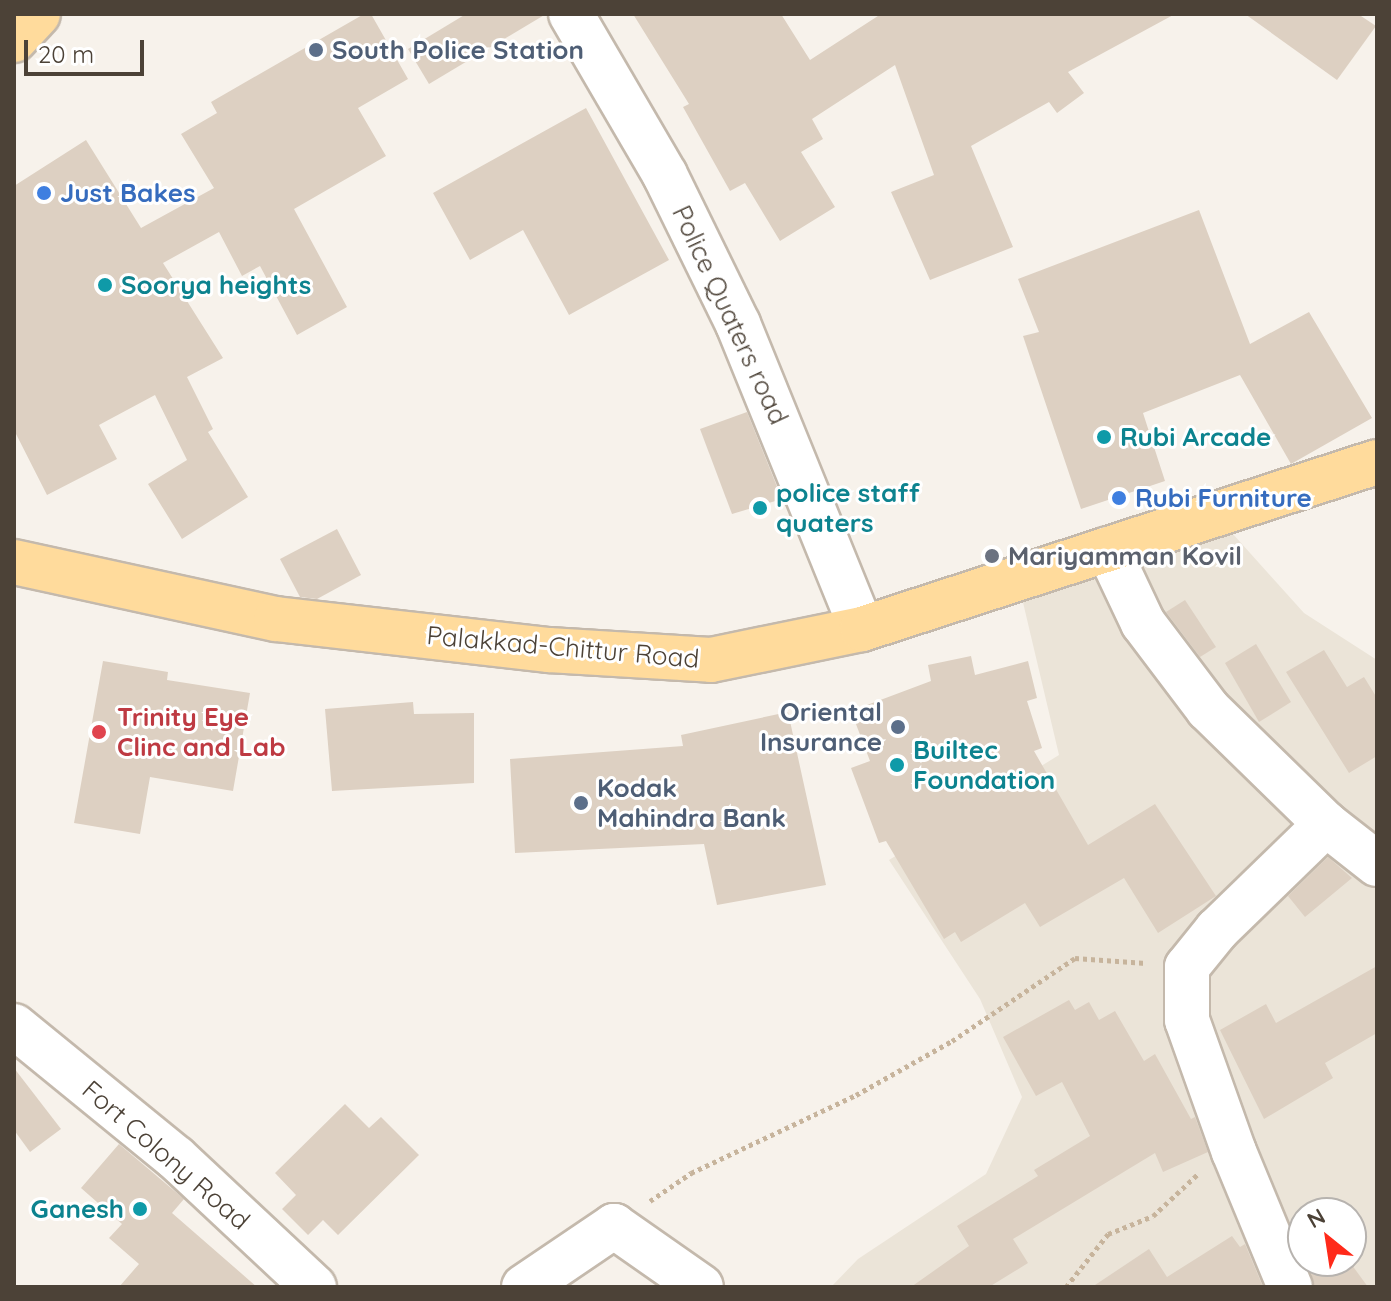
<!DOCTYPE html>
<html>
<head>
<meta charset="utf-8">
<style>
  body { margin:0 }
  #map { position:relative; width:1391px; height:1301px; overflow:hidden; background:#f7f2eb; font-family:Quicksand,sans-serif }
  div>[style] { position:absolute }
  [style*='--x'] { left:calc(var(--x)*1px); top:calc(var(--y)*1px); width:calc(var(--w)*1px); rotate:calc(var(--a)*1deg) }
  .residential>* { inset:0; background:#ebe4d8 }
  .building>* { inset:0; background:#ddd0c2 }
  .path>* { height:5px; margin-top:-2.5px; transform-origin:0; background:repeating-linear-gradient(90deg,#c7b49c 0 4px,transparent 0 8px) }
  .roads { filter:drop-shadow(2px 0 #c4b9ac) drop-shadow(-2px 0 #c4b9ac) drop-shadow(0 2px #c4b9ac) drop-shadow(0 -2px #c4b9ac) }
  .minor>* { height:44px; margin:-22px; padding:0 22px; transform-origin:22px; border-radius:22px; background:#fff }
  .major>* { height:44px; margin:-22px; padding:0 22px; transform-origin:22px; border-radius:22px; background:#ffdb9c }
  .dots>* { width:22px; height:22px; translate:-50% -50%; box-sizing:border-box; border:4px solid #fff; border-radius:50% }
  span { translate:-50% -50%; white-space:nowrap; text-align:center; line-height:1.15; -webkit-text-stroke:6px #fff; paint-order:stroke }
  .service-label { font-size:26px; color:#4e5e75; font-weight:700 }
  .left { translate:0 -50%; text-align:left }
  .right { translate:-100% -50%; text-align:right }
  .shop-label { font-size:26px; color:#366cbe; font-weight:700 }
  .culture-label { font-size:26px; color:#0d838f; font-weight:700 }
  .street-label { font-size:26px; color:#4c4237 }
  .worship-label { font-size:26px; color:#5b616d; font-weight:700 }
  .health-label { font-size:26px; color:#be3a42; font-weight:700 }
  .frame { position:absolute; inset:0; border:16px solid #4c4237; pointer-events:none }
  .north { position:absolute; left:1287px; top:1197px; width:80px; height:80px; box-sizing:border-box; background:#fff; border:2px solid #b7b3af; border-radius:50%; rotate:330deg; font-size:22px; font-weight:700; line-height:32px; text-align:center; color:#4c4237 }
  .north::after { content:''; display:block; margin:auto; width:28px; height:36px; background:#ff2a1a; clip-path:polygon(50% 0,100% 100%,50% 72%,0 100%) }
  .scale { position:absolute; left:24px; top:40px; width:120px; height:36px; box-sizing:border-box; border:4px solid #4c4237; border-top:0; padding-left:10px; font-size:24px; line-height:28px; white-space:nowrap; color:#4c4237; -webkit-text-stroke:6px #fff; paint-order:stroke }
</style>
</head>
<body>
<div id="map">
  <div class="residential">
    <i style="clip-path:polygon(evenodd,1215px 514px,1304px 613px,1377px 660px,1377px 1287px,831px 1287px,858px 1259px,986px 1174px,1022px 1097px,980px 999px,889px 860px,1059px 755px,1017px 577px,1215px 514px,1303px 1213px,1351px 1213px,1351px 1261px,1303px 1261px,1303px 1213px)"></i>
  </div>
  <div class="building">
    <i style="clip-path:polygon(364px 14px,371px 14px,408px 79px,358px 108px,386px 156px,294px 209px,347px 307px,297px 335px,260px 266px,242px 276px,219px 232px,163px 263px,223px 358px,187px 377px,213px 429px,208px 432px,248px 497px,182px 539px,148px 484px,187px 460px,155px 395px,99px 425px,117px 459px,47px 495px,14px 430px,14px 186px,86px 140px,141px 228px,214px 188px,181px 134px,217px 113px,211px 102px)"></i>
    <i style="clip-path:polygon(466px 14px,546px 14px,429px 84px,408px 49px)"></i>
    <i style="clip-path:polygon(633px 14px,781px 14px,810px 60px,881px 14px,1175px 14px,1068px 72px,1084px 93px,1057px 113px,1049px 102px,971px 146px,1013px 247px,930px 280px,891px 192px,934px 175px,895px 65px,812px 119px,823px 139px,801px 152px,835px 207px,780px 241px,745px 183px,730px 191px,683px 107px,689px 104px)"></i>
    <i style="clip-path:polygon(1245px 14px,1358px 14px,1376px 26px,1337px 80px)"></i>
    <i style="clip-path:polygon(586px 108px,669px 260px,569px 315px,523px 230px,470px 260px,433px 193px)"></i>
    <i style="clip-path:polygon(1199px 210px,1250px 344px,1309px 312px,1372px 418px,1291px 464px,1240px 375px,1143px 413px,1165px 481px,1081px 509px,1023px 336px,1039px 332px,1018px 279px)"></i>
    <i style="clip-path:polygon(747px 412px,782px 499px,732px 514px,700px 429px)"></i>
    <i style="clip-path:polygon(337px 529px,361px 575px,317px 599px,300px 597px,280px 559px)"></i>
    <i style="clip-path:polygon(1185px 600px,1216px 647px,1200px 657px,1166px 612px)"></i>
    <i style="clip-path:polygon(1256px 644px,1291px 702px,1259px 722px,1225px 663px)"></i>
    <i style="clip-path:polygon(1324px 650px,1347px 687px,1364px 677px,1377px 698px,1377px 756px,1349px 773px,1286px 672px)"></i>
    <i style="clip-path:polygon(971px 656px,975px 675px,1028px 661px,1037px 698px,1027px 701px,1042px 748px,1034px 751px,1088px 845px,1155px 804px,1216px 896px,1158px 933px,1124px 878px,1040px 927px,1025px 903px,961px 942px,955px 932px,944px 939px,886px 841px,879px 843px,851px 768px,870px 761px,851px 711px,931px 681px,928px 665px)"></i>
    <i style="clip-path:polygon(103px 661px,168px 672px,167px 680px,250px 693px,233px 791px,150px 777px,140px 834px,74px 823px)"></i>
    <i style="clip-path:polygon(413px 702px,414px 714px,474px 713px,474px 783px,332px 791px,325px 709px)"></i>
    <i style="clip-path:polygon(788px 712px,826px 885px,717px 905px,704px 844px,515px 853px,510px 759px,683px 746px,681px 735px)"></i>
    <i style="clip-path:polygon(1328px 857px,1352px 878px,1305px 917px,1288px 896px)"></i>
    <i style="clip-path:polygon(1377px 966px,1377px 1033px,1325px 1063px,1333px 1078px,1264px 1119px,1220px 1030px,1266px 1004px,1276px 1023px)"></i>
    <i style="clip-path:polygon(1069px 1000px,1075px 1010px,1089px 1002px,1099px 1020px,1115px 1011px,1144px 1061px,1155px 1054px,1191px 1119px,1195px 1117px,1208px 1152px,1163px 1172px,1155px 1153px,1013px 1239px,1028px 1263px,989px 1287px,911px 1287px,969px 1246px,957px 1226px,1038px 1176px,1034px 1170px,1090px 1136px,1062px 1082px,1036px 1096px,1003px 1037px)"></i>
    <i style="clip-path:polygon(14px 1068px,61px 1129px,30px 1152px,14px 1130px)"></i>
    <i style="clip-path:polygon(345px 1104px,369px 1128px,381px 1117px,419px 1155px,338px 1235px,323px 1220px,308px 1235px,282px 1209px,296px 1195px,275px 1173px)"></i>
    <i style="clip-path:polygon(119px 1144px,184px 1199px,172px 1213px,257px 1287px,119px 1287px,139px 1264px,109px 1238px,122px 1224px,81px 1188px)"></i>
    <i style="clip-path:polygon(1232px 1236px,1240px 1247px,1245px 1244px,1263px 1287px,1092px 1287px,1149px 1249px,1167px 1277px)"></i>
    <i style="clip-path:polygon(1327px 1261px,1349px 1261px,1368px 1287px,1314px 1287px,1311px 1272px)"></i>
  </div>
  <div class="path">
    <i style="--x:650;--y:1201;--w:50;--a:-34.3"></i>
    <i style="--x:691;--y:1173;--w:183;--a:-25.3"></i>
    <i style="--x:856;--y:1095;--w:110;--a:-29.4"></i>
    <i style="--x:952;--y:1041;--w:148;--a:-34"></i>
    <i style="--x:1075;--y:958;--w:71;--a:4"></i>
    <i style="--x:1066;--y:1287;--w:68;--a:-51.6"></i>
    <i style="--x:1108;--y:1234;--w:48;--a:-21.8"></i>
    <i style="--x:1153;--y:1216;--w:63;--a:-43.1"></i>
  </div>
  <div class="roads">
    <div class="minor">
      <i style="--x:571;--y:14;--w:186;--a:59.7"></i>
      <i style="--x:665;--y:175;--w:166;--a:63.9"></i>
      <i style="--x:738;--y:324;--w:329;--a:67.9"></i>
      <i style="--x:1108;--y:549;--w:82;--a:64.7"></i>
      <i style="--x:1143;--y:623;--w:108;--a:52.9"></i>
      <i style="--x:1208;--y:709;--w:165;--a:44.3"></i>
      <i style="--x:1326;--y:824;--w:65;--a:38.1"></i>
      <i style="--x:14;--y:1026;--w:209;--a:39.2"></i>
      <i style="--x:176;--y:1158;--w:189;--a:43.1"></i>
      <i style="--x:524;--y:1287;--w:109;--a:-34.1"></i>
      <i style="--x:614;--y:1226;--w:106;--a:35"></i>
      <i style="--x:1290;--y:1287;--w:146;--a:-112.5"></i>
      <i style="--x:1234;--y:1152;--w:140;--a:-109.6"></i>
      <i style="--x:1187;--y:1020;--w:53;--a:-90"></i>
      <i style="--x:1187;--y:967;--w:48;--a:-51"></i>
      <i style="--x:1217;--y:930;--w:152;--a:-44.2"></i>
    </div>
    <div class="major">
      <i style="--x:14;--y:40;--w:35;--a:-47"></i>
      <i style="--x:14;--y:562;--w:268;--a:12.3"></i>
      <i style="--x:276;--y:619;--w:275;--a:6.5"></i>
      <i style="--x:549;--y:650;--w:162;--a:3.5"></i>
      <i style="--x:711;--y:660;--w:154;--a:-11.6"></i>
      <i style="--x:862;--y:629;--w:541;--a:-17.97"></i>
    </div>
  </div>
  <div class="dots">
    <i style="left:316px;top:50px;background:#5c6f8a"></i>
    <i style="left:44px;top:193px;background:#3f7fe0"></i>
    <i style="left:105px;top:285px;background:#0f9aa8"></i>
    <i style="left:1104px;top:437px;background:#0f9aa8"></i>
    <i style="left:1119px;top:498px;background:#3f7fe0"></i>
    <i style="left:760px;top:508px;background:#0f9aa8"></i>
    <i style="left:992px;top:556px;background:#6b7280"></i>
    <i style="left:898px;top:727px;background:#5c6f8a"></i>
    <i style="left:99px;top:732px;background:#e0444e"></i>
    <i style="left:897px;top:765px;background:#0f9aa8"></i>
    <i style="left:581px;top:803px;background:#5c6f8a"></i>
    <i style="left:140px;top:1209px;background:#0f9aa8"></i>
  </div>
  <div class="service-label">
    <span class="left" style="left:332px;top:50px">South Police Station</span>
    <span class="right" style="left:882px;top:727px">Oriental<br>Insurance</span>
    <span class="left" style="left:597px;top:803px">Kodak<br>Mahindra Bank</span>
  </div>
  <div class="shop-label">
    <span class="left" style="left:60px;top:193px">Just Bakes</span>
    <span class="left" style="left:1135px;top:498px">Rubi Furniture</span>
  </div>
  <div class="culture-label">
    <span class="left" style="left:121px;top:285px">Soorya heights</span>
    <span class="left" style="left:1120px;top:437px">Rubi Arcade</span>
    <span class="left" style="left:776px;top:508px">police staff<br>quaters</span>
    <span class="left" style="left:913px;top:765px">Builtec<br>Foundation</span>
    <span class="right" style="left:124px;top:1209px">Ganesh</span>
  </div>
  <div class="street-label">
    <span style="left:730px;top:315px;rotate:65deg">Police Quaters road</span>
    <span style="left:563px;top:647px;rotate:5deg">Palakkad-Chittur Road</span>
    <span style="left:166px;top:1155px;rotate:41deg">Fort Colony Road</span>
  </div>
  <div class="worship-label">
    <span class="left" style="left:1008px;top:556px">Mariyamman Kovil</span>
  </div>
  <div class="health-label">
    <span class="left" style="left:117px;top:732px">Trinity Eye<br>Clinc and Lab</span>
  </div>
  <div class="frame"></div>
  <div class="north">N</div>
  <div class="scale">20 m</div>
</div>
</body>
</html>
